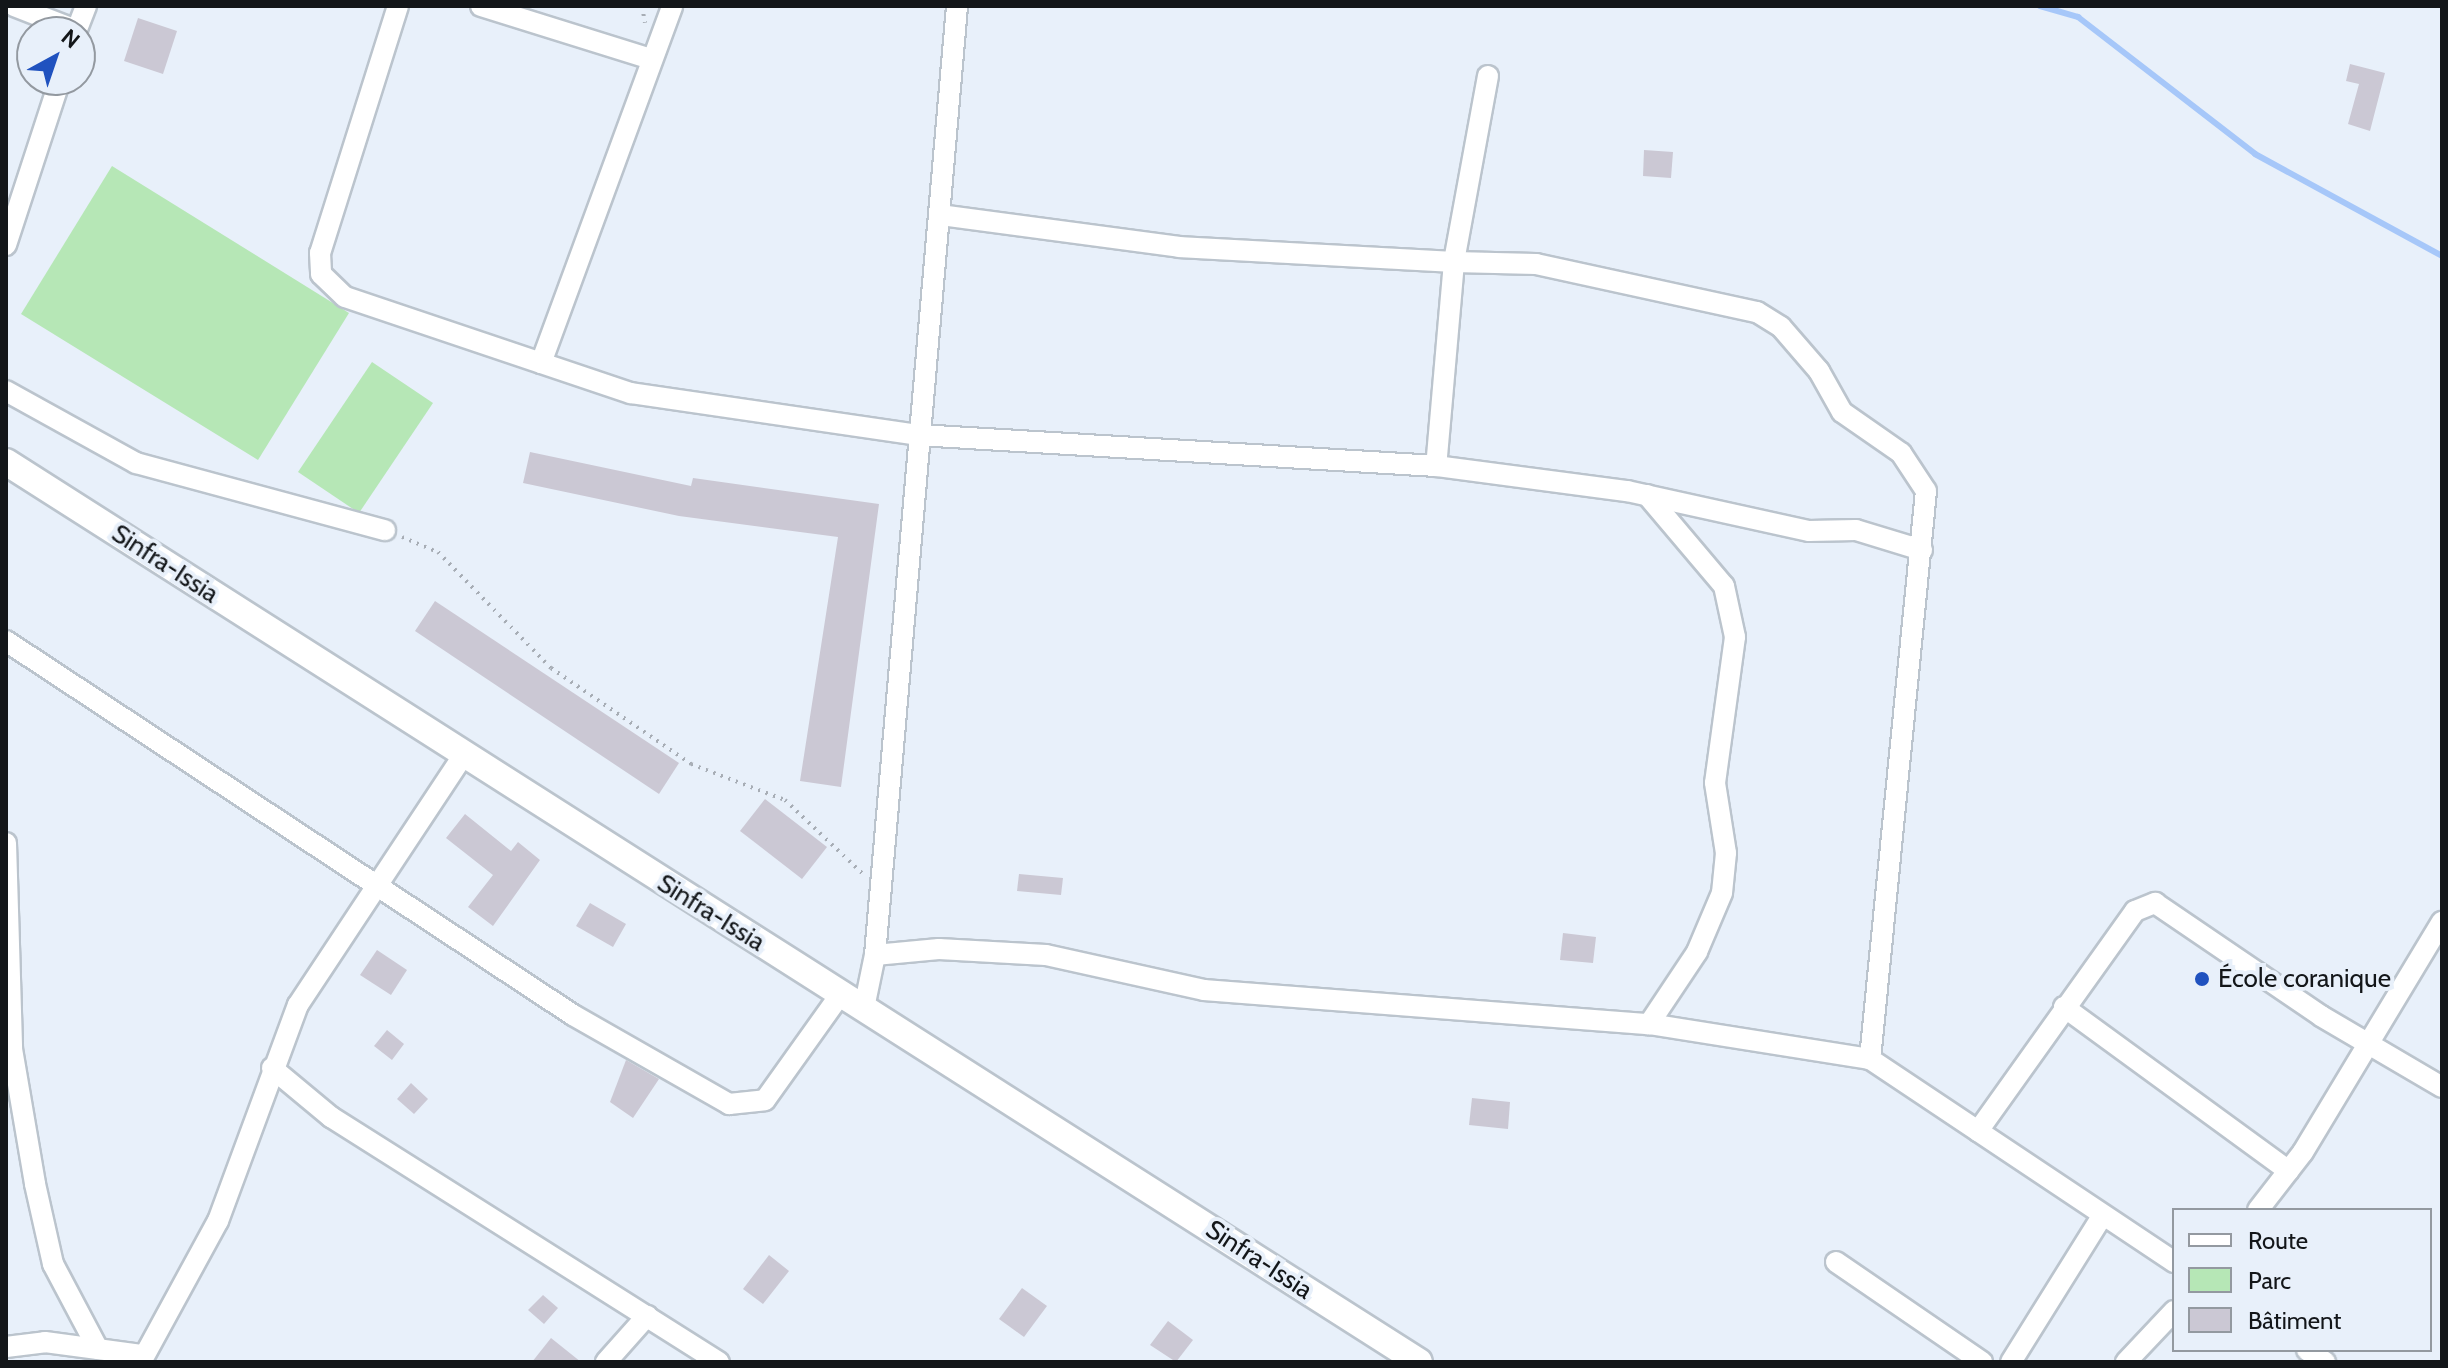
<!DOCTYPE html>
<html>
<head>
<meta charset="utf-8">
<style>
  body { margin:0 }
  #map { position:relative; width:2448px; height:1368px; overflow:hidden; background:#e8f0fa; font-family:Cabin,sans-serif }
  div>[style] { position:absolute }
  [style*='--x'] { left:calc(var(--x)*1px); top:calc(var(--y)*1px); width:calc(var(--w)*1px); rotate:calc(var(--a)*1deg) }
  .green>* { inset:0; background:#b6e7b6 }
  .stream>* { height:6px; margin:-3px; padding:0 3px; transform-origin:3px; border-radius:3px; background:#a6c7f9 }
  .building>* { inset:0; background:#cbc8d4 }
  .path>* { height:4px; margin-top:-2px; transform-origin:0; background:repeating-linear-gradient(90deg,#a7adb5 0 2px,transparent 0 8px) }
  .roads { filter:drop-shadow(2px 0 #bbc4cd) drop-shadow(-2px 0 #bbc4cd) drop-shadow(0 2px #bbc4cd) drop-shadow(0 -2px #bbc4cd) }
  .street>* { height:20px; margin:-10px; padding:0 10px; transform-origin:10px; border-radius:10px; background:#fff }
  .secondary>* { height:26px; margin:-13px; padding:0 13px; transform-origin:13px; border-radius:13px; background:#fff }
  .dots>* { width:22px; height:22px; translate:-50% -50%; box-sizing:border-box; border:4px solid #e8f0fa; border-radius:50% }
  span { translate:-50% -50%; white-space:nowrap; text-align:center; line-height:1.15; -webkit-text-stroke:8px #e8f0fa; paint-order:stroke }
  .street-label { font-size:26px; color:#131619 }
  .poi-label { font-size:26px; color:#131619 }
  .left { translate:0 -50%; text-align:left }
  .frame { position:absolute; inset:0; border:8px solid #131619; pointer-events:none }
  .legend { position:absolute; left:2172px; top:1208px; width:260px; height:144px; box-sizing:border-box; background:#e8f0fa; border:2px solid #9399a0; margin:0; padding:10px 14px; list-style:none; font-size:24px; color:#131619 }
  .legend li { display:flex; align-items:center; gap:16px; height:40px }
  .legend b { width:40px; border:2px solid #9399a0 }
  .north { position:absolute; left:16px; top:16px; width:80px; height:80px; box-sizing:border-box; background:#e8f0fa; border:2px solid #9399a0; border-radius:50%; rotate:40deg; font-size:22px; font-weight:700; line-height:32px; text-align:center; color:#131619 }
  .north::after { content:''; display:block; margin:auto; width:28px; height:36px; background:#2052bf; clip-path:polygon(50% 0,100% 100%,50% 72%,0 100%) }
</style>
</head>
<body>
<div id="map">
  <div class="green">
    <i style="clip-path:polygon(112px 166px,349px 313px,258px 460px,21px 314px)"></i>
    <i style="clip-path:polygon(372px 362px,433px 403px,359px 513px,298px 472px)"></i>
  </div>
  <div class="stream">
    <i style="--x:2040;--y:6;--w:40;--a:16"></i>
    <i style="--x:2078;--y:17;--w:224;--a:37.7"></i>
    <i style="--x:2255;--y:154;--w:213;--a:28.6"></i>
  </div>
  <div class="building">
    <i style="clip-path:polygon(138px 18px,177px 31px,163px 74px,124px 61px)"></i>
    <i style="clip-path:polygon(2350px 64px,2385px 73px,2370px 131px,2348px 124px,2359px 84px,2346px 81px)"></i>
    <i style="clip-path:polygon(1644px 150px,1673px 152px,1671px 178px,1643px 176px)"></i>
    <i style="clip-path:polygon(530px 452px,691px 486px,693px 478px,879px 504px,841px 787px,800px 781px,838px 537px,679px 516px,523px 483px)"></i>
    <i style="clip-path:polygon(435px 601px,679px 763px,659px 794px,415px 631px)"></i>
    <i style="clip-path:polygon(765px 799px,827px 847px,802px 879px,740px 831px)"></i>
    <i style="clip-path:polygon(465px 814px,511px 851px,518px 842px,540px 860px,493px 926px,468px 907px,493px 875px,446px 838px)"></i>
    <i style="clip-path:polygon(1019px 874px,1063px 878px,1061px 895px,1017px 891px)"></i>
    <i style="clip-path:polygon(590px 903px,626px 924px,613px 947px,576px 926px)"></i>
    <i style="clip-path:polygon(1563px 933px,1596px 937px,1593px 963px,1560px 960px)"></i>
    <i style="clip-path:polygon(377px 950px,407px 970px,391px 995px,360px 975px)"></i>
    <i style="clip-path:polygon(387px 1030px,404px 1044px,392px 1060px,374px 1046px)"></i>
    <i style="clip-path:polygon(626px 1060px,659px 1079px,633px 1118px,610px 1102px)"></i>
    <i style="clip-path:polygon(411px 1083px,428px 1099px,414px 1114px,397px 1099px)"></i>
    <i style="clip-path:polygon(1472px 1098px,1510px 1102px,1508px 1129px,1469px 1125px)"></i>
    <i style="clip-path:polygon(769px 1255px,789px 1271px,763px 1304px,743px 1289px)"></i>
    <i style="clip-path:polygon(1022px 1288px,1047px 1306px,1024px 1337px,999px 1319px)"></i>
    <i style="clip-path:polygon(543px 1295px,558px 1308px,544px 1324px,528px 1310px)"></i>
    <i style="clip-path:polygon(1168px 1321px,1193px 1340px,1176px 1362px,1150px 1345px)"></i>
    <i style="clip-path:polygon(551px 1338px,581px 1362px,532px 1362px)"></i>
  </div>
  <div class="path">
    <i style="--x:642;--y:6;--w:17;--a:80"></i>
    <i style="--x:402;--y:537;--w:39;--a:23"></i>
    <i style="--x:438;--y:552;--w:162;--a:45.8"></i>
    <i style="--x:551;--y:668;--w:170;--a:34.4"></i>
    <i style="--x:691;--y:764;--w:101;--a:21"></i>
    <i style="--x:785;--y:800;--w:108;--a:43.5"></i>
  </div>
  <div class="roads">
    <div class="street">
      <i style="--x:14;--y:6;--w:66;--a:21.2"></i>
      <i style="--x:398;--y:6;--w:259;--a:107.5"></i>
      <i style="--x:320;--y:253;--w:21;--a:87"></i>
      <i style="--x:321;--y:274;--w:33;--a:44"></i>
      <i style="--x:345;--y:297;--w:302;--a:18.6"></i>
      <i style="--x:631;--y:393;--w:290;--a:8.3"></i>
      <i style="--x:918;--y:435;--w:519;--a:3.42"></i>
      <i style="--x:1436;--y:466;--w:193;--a:7.5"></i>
      <i style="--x:1627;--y:491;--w:186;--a:12.4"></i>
      <i style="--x:1809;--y:531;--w:47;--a:-1.2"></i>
      <i style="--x:1856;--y:530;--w:69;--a:16.9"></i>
      <i style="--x:481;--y:6;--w:178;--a:17.3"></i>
      <i style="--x:76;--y:32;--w:28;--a:-69"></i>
      <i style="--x:1488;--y:76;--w:189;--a:100.4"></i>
      <i style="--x:1454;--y:262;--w:82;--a:1.4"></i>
      <i style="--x:1536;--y:264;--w:226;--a:12.3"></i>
      <i style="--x:1757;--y:312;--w:28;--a:32"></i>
      <i style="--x:1781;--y:327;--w:58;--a:49.2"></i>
      <i style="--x:1819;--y:371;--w:47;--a:60.7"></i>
      <i style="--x:1842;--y:412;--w:72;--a:34.8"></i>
      <i style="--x:1901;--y:453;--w:45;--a:56.7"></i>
      <i style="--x:1926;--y:491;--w:571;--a:95.63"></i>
      <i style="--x:940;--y:215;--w:241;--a:7.6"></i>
      <i style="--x:1179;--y:247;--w:275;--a:3.1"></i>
      <i style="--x:1454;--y:262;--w:205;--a:95"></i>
      <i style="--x:6;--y:245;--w:174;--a:-71.9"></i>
      <i style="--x:541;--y:363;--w:380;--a:-69.8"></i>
      <i style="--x:6;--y:391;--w:149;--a:29"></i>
      <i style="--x:136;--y:463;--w:258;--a:15.1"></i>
      <i style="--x:1647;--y:495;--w:119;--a:49.8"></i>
      <i style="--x:1724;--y:586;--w:52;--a:77.8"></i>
      <i style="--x:1735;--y:637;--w:147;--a:97.8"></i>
      <i style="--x:1715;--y:783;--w:71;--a:81.1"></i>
      <i style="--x:1726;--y:853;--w:40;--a:95.7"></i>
      <i style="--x:1722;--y:893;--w:64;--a:113"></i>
      <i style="--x:1697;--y:952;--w:87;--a:123.7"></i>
      <i style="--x:6;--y:641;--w:679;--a:33.41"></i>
      <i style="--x:573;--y:1015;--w:180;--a:29.7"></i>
      <i style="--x:729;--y:1104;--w:36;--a:-6"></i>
      <i style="--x:765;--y:1100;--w:129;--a:-54.5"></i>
      <i style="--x:6;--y:843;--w:206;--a:88.3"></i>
      <i style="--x:12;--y:1049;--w:137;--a:80.3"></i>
      <i style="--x:35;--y:1184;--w:82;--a:77.3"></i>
      <i style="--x:53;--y:1264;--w:96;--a:62.1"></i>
      <i style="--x:875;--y:955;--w:64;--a:-5.4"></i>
      <i style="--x:939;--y:949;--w:107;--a:3.2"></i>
      <i style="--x:1046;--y:955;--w:162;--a:12.5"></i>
      <i style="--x:1204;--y:990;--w:446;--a:4.4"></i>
      <i style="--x:1649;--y:1024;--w:224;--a:9"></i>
      <i style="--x:1870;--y:1059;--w:366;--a:33.7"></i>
      <i style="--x:2064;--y:1007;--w:278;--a:36.1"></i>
      <i style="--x:864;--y:1008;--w:54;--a:-78.3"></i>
      <i style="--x:875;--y:955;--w:953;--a:-85.06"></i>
      <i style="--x:272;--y:1068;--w:77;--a:39.7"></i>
      <i style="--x:331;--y:1117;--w:459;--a:32.3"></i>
      <i style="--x:1978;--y:1131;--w:270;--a:-54.5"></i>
      <i style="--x:2135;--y:911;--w:22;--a:-22"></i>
      <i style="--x:2155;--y:903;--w:201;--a:34.2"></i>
      <i style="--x:2321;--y:1016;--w:140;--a:30.4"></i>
      <i style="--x:2258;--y:1210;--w:73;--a:-52.2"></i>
      <i style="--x:2303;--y:1152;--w:269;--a:-58.9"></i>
      <i style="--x:1836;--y:1262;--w:177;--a:34.4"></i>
      <i style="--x:6;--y:1347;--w:39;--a:-7"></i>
      <i style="--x:45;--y:1342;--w:99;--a:7.6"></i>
      <i style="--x:2307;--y:1350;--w:22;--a:34"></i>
      <i style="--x:141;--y:1362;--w:161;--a:-61.4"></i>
      <i style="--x:218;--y:1221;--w:230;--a:-69.7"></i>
      <i style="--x:298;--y:1005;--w:299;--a:-56.5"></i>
      <i style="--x:606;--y:1362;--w:62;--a:-48.3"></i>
      <i style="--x:2011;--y:1362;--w:173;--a:-58"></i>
      <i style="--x:2126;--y:1362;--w:70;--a:-46.7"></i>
    </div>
    <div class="secondary">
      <i style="--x:6;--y:462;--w:1675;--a:32.49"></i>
    </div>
  </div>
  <div class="dots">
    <i style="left:2202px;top:979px;background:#2052bf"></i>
  </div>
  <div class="street-label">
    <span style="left:165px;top:564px;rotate:33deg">Sinfra-Issia</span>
    <span style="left:711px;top:913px;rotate:32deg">Sinfra-Issia</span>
    <span style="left:1259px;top:1260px;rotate:33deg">Sinfra-Issia</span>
  </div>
  <div class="poi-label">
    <span class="left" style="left:2218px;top:979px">École coranique</span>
  </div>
  <div class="frame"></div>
  <ul class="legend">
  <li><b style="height:10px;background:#fff"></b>Route</li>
  <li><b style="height:22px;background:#b6e7b6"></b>Parc</li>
  <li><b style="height:22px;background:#cbc8d4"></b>Bâtiment</li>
  </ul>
  <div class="north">N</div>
</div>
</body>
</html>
